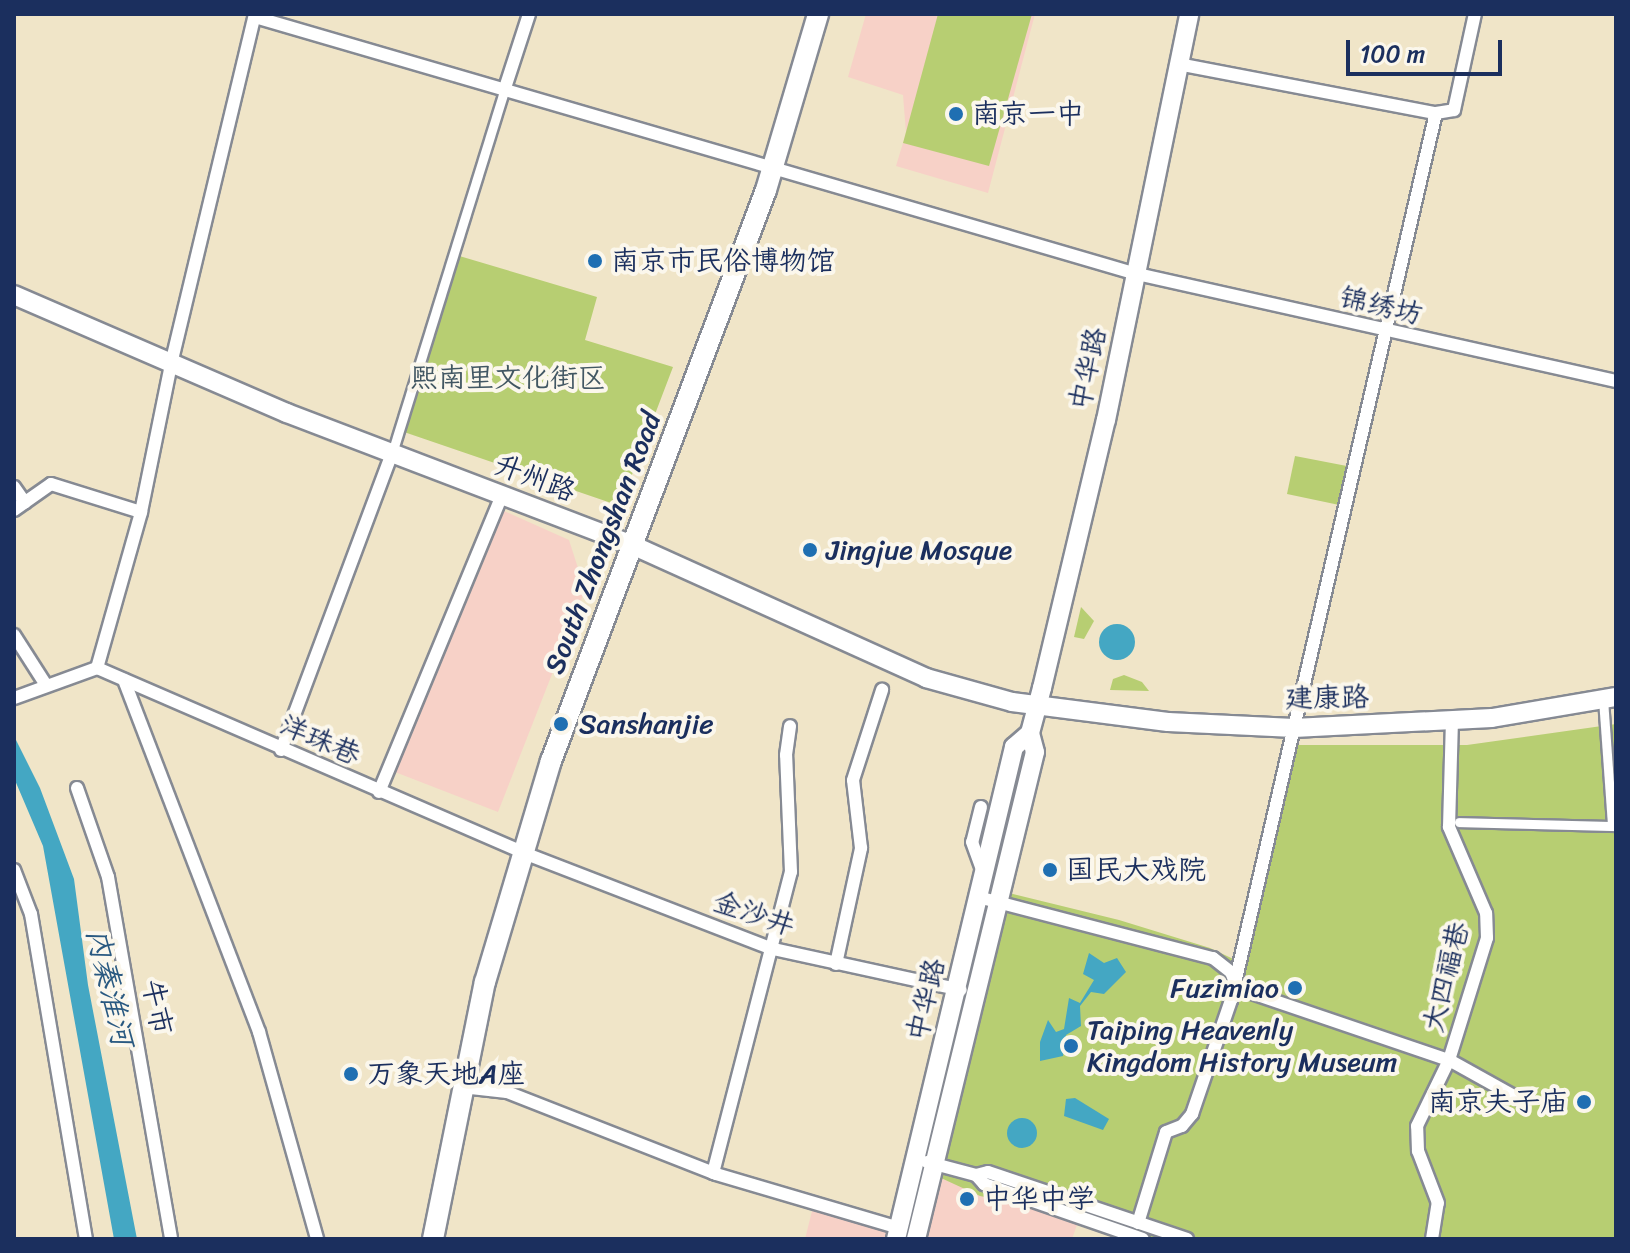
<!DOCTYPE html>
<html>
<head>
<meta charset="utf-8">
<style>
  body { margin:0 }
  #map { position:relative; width:1630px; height:1253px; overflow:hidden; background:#f0e5c8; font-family:Sriracha,"LXGW WenKai TC",sans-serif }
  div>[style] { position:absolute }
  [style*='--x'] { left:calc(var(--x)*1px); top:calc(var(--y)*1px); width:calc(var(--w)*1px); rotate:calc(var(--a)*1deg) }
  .built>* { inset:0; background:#f7d1c7 }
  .green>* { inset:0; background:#b7ce72 }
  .water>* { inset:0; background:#44a7c3 }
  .round { border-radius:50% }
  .roads { filter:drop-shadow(2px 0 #868a93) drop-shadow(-2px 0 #868a93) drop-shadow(0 2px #868a93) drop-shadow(0 -2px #868a93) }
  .pedestrian>* { height:9px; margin:-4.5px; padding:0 4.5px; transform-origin:4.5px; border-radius:4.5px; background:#fff }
  .minor>* { height:12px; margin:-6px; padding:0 6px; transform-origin:6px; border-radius:6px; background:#fff }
  .secondary>* { height:18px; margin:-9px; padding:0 9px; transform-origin:9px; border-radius:9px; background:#fff }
  .primary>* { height:20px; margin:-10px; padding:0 10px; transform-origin:10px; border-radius:10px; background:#fff }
  .dots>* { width:22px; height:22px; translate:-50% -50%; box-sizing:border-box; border:4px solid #fbf7ec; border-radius:50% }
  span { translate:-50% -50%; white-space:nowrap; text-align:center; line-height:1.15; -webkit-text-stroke:8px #fbf7ec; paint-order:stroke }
  .poi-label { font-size:28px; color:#1b2f5e }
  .left { translate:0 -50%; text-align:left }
  .right { translate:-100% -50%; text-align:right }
  .street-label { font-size:28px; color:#1b2f5e }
  .park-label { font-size:28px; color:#425763 }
  .water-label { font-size:30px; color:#295981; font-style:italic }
  .frame { position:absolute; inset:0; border:16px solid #1b2f5e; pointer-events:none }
  .scale { position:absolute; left:1346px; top:40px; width:156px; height:36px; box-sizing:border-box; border:4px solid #1b2f5e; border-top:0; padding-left:10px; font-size:24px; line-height:28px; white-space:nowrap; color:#1b2f5e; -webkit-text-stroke:6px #fbf7ec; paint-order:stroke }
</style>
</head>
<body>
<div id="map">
  <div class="built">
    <i style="clip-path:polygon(866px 14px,1035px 14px,988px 193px,896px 166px,906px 133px,903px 95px,848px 77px)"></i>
    <i style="clip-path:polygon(504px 511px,569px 540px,585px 590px,498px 812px,395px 772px)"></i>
    <i style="clip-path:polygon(933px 1176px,1078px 1222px,1072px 1239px,919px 1239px)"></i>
    <i style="clip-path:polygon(814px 1203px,899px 1228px,896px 1239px,805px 1239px)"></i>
  </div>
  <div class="green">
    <i style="clip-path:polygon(938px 14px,1032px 14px,989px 166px,903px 143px)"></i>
    <i style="clip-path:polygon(456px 255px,597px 297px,585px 340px,673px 367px,620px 506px,404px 432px)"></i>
    <i style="clip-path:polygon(1295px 456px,1352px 467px,1344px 506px,1287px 494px)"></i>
    <i style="clip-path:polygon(1081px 607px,1094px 621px,1084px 639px,1074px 637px)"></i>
    <i style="clip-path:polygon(1124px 675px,1142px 682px,1149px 691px,1110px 690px,1113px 679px)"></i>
    <i style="clip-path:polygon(1616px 724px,1616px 1239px,1122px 1239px,1042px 1209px,980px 1196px,941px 1178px,936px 1144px,1009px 893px,1119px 920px,1210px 948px,1246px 965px,1261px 877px,1275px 844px,1297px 745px,1467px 745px)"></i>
  </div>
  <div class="water">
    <i class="round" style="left:1099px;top:624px;width:36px;height:36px"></i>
    <i style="clip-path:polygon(14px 736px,40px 788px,74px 879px,88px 985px,137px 1239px,114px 1239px,43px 846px,14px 778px)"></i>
    <i style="clip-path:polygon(1089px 953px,1104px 963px,1117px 958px,1126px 972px,1104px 994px,1091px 992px,1080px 1006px,1081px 1026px,1066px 1035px,1063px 1056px,1040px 1061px,1040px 1042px,1048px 1020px,1056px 1032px,1064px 1029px,1069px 998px,1080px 1003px,1094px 980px,1083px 974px)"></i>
    <i style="clip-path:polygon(1075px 1098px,1109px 1119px,1103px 1130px,1064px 1116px,1066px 1099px)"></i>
    <i class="round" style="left:1007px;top:1118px;width:30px;height:30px"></i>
  </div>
  <div class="roads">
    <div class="pedestrian">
      <i style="--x:392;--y:453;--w:382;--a:-72.8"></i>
      <i style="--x:1603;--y:699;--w:127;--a:85.9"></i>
      <i style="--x:1459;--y:822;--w:157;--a:1.5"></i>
    </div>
    <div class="minor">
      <i style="--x:255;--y:17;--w:919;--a:16.25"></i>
      <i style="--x:1137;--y:274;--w:491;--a:12.6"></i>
      <i style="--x:1178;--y:64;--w:263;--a:10.8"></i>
      <i style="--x:1436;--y:113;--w:18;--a:-9"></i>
      <i style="--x:1454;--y:110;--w:98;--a:-77.7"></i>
      <i style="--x:505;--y:88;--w:78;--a:-72"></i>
      <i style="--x:14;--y:487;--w:19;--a:55"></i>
      <i style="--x:14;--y:510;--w:45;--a:-35.1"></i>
      <i style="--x:51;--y:484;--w:94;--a:17.3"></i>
      <i style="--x:14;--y:635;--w:59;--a:57.4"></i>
      <i style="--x:97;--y:668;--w:465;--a:23.4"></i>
      <i style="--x:524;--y:853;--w:267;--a:21.1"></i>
      <i style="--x:773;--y:949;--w:192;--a:12.3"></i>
      <i style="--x:97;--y:668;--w:162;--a:-74.2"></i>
      <i style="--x:141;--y:512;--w:151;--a:-78.5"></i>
      <i style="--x:171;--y:364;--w:360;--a:-76.5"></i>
      <i style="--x:124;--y:680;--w:377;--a:69"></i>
      <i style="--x:259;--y:1032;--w:215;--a:74.3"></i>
      <i style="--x:14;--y:698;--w:88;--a:-19.9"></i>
      <i style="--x:281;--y:750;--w:317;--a:-69.5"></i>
      <i style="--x:77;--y:788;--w:94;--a:70.8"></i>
      <i style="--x:108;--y:877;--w:367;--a:80.1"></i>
      <i style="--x:379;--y:792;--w:321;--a:-67.5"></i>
      <i style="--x:981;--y:807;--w:36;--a:104"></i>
      <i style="--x:972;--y:842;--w:29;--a:70"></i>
      <i style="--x:14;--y:870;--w:47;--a:68.9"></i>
      <i style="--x:31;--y:914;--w:330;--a:80.4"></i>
      <i style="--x:978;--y:897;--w:243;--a:14.6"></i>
      <i style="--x:1213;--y:958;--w:23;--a:38"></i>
      <i style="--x:1231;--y:972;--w:17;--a:69"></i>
      <i style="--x:1237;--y:988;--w:224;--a:18.8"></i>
      <i style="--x:1449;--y:1060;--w:80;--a:29.1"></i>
      <i style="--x:836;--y:964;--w:119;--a:-77.8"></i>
      <i style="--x:861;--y:848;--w:68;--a:-96.7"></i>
      <i style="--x:853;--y:780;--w:95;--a:-72.1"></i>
      <i style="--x:462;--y:1087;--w:45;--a:6.3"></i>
      <i style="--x:507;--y:1092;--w:225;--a:21.4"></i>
      <i style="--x:716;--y:1174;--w:191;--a:16.4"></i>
      <i style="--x:927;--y:1162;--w:51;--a:14.9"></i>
      <i style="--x:976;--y:1175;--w:12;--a:-14"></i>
      <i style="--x:988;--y:1172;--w:210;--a:18.6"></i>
      <i style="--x:713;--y:1173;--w:311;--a:-75.5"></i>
      <i style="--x:791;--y:872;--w:117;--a:-92.4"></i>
      <i style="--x:786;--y:755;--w:29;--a:-82"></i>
      <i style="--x:976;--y:1175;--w:12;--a:48"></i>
      <i style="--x:984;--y:1184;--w:168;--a:19.1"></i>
      <i style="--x:1138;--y:1223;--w:95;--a:-72.9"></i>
      <i style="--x:1166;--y:1132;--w:17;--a:-21"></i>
      <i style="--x:1182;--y:1126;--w:16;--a:-50"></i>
      <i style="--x:1192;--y:1114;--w:120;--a:-71.1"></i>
      <i style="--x:1231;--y:1000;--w:910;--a:-76.99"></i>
      <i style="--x:1432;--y:1239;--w:36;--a:-81"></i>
      <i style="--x:1438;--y:1203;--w:56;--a:-111"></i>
      <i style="--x:1418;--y:1151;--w:25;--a:-92"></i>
      <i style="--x:1417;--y:1126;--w:73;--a:-64.1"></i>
      <i style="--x:1449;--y:1060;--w:128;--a:-72.7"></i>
      <i style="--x:1487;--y:938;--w:25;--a:-92"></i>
      <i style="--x:1486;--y:913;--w:94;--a:-113.3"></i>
      <i style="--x:1449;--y:827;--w:105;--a:-88.4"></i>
    </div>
    <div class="secondary">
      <i style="--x:14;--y:295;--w:297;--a:23.4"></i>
      <i style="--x:287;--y:413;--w:369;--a:20.9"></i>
      <i style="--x:632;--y:545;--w:323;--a:24.3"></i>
      <i style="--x:926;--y:678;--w:89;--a:15.6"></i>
      <i style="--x:1012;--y:702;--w:157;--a:7.3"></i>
      <i style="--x:1168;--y:722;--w:126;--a:2.7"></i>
      <i style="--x:1294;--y:728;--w:198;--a:-2.9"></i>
      <i style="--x:1492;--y:718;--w:126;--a:-9.6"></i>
      <i style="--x:896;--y:1239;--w:506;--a:-76.51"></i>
      <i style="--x:1014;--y:747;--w:21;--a:-41"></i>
      <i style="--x:1030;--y:733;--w:47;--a:-75.1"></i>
      <i style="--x:1042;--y:688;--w:276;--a:-76.6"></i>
      <i style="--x:1106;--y:420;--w:414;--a:-78.4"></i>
      <i style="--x:916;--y:1239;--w:501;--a:-76.27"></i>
      <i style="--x:1035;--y:752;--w:20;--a:-105"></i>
    </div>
    <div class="primary">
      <i style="--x:433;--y:1239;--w:262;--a:-78.6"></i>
      <i style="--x:485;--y:982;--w:231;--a:-73.4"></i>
      <i style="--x:551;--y:761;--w:610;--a:-69.37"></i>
      <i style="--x:766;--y:190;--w:184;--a:-73.5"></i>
    </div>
  </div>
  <div class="dots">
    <i style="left:956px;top:114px;background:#1f6fb2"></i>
    <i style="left:595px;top:261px;background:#1f6fb2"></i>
    <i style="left:810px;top:550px;background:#1f6fb2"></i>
    <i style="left:561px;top:724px;background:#1f6fb2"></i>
    <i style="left:1050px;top:870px;background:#1f6fb2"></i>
    <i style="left:1295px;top:988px;background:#1f6fb2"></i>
    <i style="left:1071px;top:1046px;background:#1f6fb2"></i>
    <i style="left:351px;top:1074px;background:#1f6fb2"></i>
    <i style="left:1584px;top:1102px;background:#1f6fb2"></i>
    <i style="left:967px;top:1199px;background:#1f6fb2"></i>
  </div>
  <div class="poi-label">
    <span class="left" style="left:972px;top:114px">南京一中</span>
    <span class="left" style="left:611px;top:261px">南京市民俗博物馆</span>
    <span class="left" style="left:826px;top:550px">Jingjue Mosque</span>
    <span class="left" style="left:579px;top:724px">Sanshanjie</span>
    <span class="left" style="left:1066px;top:870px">国民大戏院</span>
    <span class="right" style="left:1279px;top:988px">Fuzimiao</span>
    <span class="left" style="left:1087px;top:1046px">Taiping Heavenly<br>Kingdom History Museum</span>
    <span class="left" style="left:367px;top:1074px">万象天地A座</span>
    <span class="right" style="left:1568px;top:1102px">南京夫子庙</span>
    <span class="left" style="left:983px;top:1199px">中华中学</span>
  </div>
  <div class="street-label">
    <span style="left:1381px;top:306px;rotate:13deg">锦绣坊</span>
    <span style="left:1088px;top:369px;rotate:-78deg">中华路</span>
    <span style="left:535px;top:478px;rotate:21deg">升州路</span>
    <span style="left:603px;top:543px;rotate:-69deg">South Zhongshan Road</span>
    <span style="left:1327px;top:698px;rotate:-1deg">建康路</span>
    <span style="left:320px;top:740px;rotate:23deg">洋珠巷</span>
    <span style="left:754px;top:914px;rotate:19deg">金沙井</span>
    <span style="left:1446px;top:977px;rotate:-76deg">大四福巷</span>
    <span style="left:926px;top:1000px;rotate:-77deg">中华路</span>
    <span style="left:157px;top:1007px;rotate:79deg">牛市</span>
  </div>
  <div class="park-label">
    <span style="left:508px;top:378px">熙南里文化街区</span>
  </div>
  <div class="water-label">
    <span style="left:110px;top:987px;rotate:77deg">内秦淮河</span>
  </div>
  <div class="frame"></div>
  <div class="scale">100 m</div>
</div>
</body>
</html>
